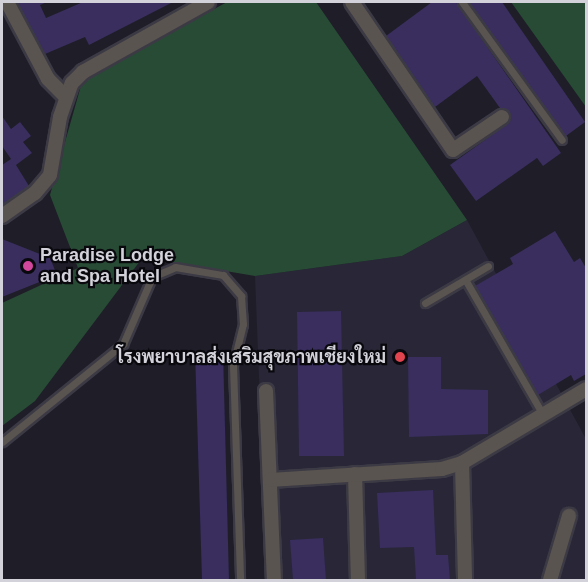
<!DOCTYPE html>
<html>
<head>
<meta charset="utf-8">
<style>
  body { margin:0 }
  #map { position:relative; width:588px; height:582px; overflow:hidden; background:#1f1d28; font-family:Arial,Sarabun,sans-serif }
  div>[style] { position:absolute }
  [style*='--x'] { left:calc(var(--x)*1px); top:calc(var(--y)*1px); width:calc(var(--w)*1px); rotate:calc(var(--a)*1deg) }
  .built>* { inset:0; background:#292637 }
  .green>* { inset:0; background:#274b35 }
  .building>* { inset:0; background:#392e5e }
  .roads { filter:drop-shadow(2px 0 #3c3a44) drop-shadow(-2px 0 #3c3a44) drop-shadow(0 2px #3c3a44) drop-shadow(0 -2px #3c3a44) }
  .service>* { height:7px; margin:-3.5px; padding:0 3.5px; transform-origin:3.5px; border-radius:3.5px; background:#5a5450 }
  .minor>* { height:14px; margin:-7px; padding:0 7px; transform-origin:7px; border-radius:7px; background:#5a5450 }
  .dots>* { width:16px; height:16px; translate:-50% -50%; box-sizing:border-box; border:3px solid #09080d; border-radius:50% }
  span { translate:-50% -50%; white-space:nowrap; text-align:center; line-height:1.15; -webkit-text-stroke:4.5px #09080d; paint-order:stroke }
  .poi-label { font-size:18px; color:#d3d2da; font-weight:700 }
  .left { translate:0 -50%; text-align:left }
  .right { translate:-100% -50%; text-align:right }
  .frame { position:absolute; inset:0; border:3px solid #d3d2da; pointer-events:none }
</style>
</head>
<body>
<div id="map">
  <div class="built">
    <i style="clip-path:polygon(467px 220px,586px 439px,586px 580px,267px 580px,255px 276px,402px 256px)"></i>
  </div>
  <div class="green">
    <i style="clip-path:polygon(227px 2px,316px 2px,467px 220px,402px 256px,255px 276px,143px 257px,35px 401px,2px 426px,2px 303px,78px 268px,50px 195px,82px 82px)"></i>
    <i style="clip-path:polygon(511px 2px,586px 2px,586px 107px)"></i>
  </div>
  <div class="building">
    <i style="clip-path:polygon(17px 2px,47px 2px,40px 5px,46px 18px,83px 2px,173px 2px,89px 45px,85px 37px,45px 54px)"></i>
    <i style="clip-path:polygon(432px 2px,456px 2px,561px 153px,543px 166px,537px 158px,476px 201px,450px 165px,510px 122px,510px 112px,500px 108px,477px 76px,435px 107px,386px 36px)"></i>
    <i style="clip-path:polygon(469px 2px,502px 2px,585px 122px,566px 136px)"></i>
    <i style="clip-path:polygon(2px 116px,11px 129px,20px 122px,31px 136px,23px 142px,32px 153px,16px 165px,29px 186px,2px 205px,2px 165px,11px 159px,2px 146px)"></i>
    <i style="clip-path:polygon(555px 231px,574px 262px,580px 258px,586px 268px,586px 374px,574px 381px,571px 375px,538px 395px,475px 286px,513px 264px,510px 258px)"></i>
    <i style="clip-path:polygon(2px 239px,50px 258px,57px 275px,2px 297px)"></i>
    <i style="clip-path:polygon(341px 311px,344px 456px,299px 456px,297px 312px)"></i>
    <i style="clip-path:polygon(195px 351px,223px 351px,229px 580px,202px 580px)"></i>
    <i style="clip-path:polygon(408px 357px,441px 357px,441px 389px,488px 390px,488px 434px,409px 437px)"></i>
    <i style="clip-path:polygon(433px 490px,436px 555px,448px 555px,450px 580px,416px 580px,414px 547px,380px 548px,377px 493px)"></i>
    <i style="clip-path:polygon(323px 538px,326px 580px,293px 580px,290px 540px)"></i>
  </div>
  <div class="roads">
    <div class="service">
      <i style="--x:462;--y:2;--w:170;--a:54.1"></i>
      <i style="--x:466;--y:281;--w:155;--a:60.1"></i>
      <i style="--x:425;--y:303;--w:73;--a:-30.4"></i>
      <i style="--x:2;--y:442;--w:156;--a:-39"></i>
      <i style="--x:123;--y:344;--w:73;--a:-66.6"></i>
      <i style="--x:152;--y:277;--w:25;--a:-23"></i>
      <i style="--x:175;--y:267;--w:49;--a:9.5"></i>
      <i style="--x:223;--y:275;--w:28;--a:49"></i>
      <i style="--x:241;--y:296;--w:28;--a:86"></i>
      <i style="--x:243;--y:324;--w:42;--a:103.7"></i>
      <i style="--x:233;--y:365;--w:215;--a:88.1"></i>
    </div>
    <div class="minor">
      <i style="--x:7;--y:2;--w:87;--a:62"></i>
      <i style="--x:48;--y:79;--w:25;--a:45"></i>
      <i style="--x:352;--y:2;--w:179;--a:55.7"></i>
      <i style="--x:453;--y:150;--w:59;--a:-34"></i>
      <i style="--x:2;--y:216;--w:40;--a:-34.9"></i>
      <i style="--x:35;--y:193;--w:23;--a:-50"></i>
      <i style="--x:50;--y:175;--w:59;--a:-80.2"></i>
      <i style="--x:60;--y:117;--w:36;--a:-71"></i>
      <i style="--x:72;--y:83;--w:16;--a:-45"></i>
      <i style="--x:83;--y:72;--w:143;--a:-29.2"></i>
      <i style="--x:266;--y:391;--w:189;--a:87.6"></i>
      <i style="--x:462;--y:463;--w:117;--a:88.5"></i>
      <i style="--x:355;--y:474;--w:106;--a:88.4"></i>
      <i style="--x:270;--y:480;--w:172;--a:-3.7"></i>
      <i style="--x:442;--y:469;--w:21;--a:-17"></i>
      <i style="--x:462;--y:463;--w:144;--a:-30.8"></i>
      <i style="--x:550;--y:580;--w:67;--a:-73.5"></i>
    </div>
  </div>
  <div class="dots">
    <i style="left:28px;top:266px;background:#d1479c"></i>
    <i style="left:400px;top:357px;background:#e0444e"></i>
  </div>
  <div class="poi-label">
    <span class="left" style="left:40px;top:266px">Paradise Lodge<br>and Spa Hotel</span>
    <span class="right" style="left:386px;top:357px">โรงพยาบาลส่งเสริมสุขภาพเชียงใหม่</span>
  </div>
  <div class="frame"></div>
</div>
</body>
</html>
